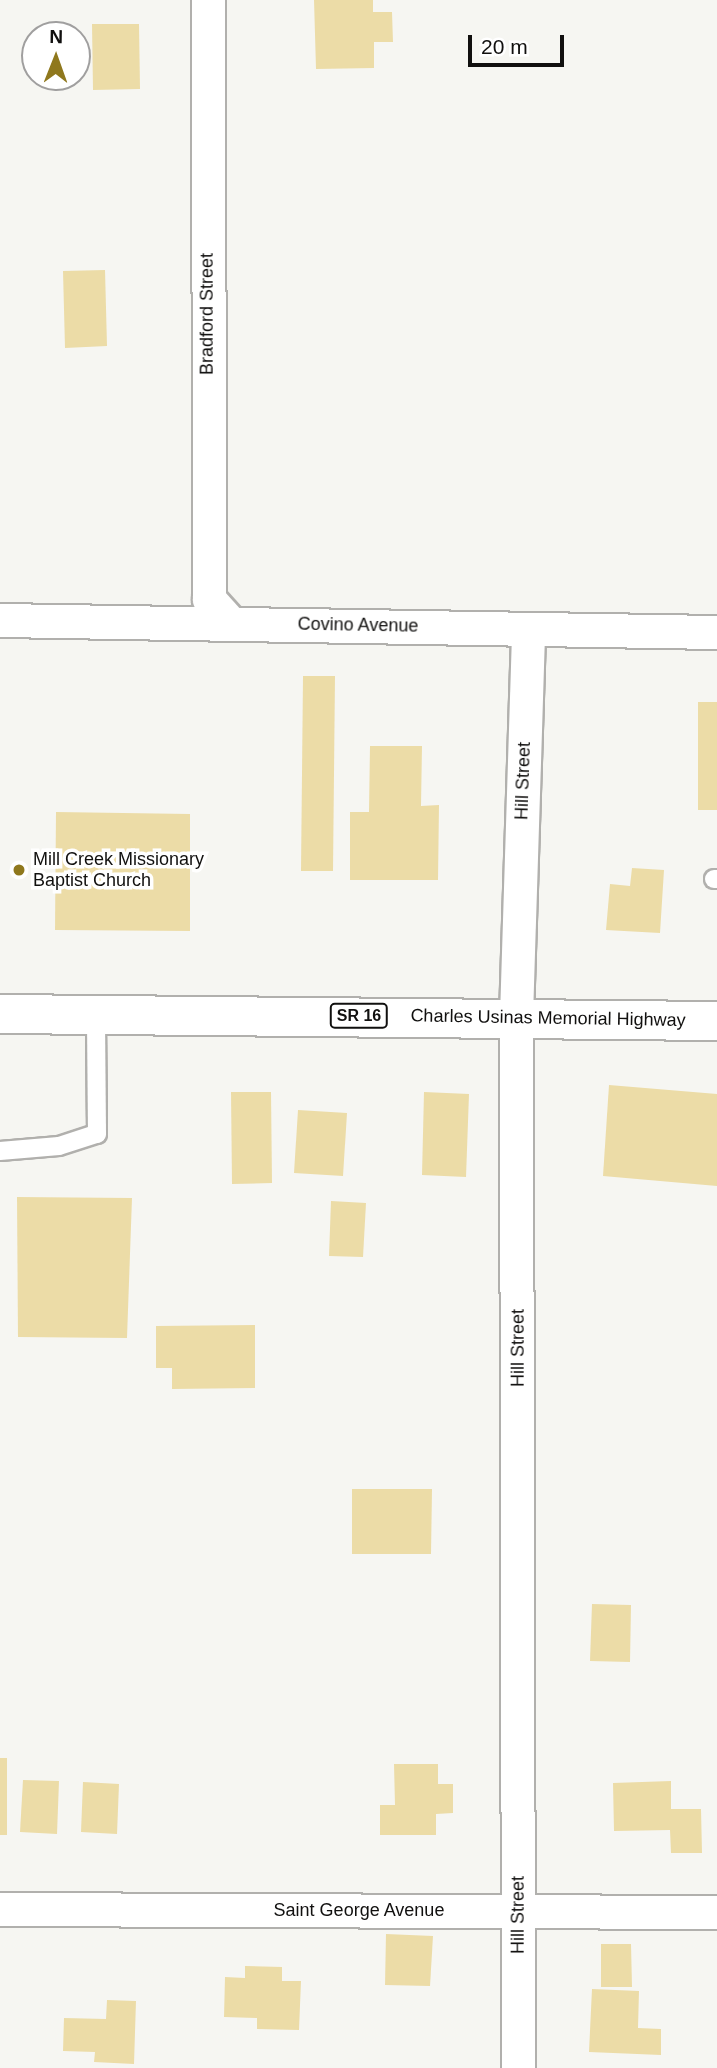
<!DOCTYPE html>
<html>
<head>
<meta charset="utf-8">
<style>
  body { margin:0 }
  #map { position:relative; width:717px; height:2068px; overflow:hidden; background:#f6f6f2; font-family:Arial,sans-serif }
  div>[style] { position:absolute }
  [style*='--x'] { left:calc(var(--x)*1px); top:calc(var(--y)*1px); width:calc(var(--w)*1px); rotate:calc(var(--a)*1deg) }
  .building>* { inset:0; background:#ecdca7 }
  .roads { filter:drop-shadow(2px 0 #b1b0ad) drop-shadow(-2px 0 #b1b0ad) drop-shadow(0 2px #b1b0ad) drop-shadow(0 -2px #b1b0ad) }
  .service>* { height:18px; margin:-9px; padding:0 9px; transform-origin:9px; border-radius:9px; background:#fff }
  .minor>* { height:33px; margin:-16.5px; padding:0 16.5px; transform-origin:16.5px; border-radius:16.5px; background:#fff }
  .trunk>* { height:38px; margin:-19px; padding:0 19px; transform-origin:19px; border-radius:19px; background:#fff }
  .dots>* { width:19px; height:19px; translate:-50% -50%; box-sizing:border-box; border:4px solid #fff; border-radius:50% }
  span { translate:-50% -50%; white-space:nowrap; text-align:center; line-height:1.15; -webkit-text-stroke:7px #fff; paint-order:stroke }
  .shield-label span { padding:2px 5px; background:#fff; border:2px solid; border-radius:5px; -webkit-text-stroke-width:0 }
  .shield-label { font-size:16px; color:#11100f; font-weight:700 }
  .street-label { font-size:18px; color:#11100f }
  .poi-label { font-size:18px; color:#11100f }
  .left { translate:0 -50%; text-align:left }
  .north { position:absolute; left:21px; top:21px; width:70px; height:70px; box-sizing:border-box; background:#fff; border:2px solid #a09f9f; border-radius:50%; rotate:1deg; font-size:19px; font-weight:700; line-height:28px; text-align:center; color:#11100f }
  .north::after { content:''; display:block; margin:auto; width:24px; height:32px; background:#8f781d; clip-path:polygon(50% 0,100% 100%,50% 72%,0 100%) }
  .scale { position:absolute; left:468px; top:35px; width:96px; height:32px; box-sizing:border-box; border:4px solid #11100f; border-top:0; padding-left:9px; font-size:21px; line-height:24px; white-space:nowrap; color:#11100f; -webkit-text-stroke:5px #fff; paint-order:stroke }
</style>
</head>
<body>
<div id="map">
  <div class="building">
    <i style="clip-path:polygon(314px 0,373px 0,373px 12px,392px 12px,393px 42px,374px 42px,374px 68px,316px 69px)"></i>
    <i style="clip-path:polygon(92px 24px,139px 24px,140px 89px,93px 90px)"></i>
    <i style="clip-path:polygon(58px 77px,74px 77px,72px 87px,57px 86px)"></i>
    <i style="clip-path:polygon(105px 270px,107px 346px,65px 348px,63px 271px)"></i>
    <i style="clip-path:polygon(303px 676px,335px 676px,333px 871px,301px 871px)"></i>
    <i style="clip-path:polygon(698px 702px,717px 702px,717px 810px,698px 810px)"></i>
    <i style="clip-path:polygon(370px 746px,422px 746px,421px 806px,439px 805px,438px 880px,350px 880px,350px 812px,369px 812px)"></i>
    <i style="clip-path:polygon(56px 812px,190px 814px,190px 931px,55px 930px)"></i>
    <i style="clip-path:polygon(632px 868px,664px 870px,660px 933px,606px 930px,610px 884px,630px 886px)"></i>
    <i style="clip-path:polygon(609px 1085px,717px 1094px,717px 1186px,603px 1176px)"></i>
    <i style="clip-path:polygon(231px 1092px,271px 1092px,272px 1183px,232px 1184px)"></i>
    <i style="clip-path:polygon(424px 1092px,469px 1094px,466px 1177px,422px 1175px)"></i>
    <i style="clip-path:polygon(298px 1110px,347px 1113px,343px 1176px,294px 1173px)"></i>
    <i style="clip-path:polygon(17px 1197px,132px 1198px,127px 1338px,18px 1337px)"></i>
    <i style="clip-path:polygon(331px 1201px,366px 1203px,363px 1257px,329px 1256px)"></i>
    <i style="clip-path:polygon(255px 1325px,255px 1388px,172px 1389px,172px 1368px,156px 1368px,156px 1326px)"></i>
    <i style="clip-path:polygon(352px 1489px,432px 1489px,431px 1554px,352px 1554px)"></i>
    <i style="clip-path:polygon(592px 1604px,631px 1605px,630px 1662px,590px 1661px)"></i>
    <i style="clip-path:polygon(0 1758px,7px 1758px,7px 1835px,0 1835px)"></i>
    <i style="clip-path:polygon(394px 1764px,438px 1764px,438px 1784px,453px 1784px,453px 1813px,436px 1814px,436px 1835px,380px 1835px,380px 1805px,395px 1805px)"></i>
    <i style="clip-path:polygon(23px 1780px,59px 1781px,57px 1834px,20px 1832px)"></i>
    <i style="clip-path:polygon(671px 1781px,671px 1809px,701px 1809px,702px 1853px,671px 1853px,670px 1830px,614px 1831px,613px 1783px)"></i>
    <i style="clip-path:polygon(83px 1782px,119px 1784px,117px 1834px,81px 1832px)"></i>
    <i style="clip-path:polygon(386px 1934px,433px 1936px,430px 1986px,385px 1985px)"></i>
    <i style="clip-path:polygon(601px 1944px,631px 1944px,632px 1987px,601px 1987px)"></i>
    <i style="clip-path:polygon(245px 1966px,282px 1967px,282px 1981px,301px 1981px,299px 2030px,257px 2029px,257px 2018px,224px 2017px,225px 1977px,245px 1978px)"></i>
    <i style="clip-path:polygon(592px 1989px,639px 1991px,638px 2028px,661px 2029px,661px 2055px,589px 2052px)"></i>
    <i style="clip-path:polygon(107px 2000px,136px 2001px,134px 2064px,94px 2062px,95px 2052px,63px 2051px,64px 2018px,106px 2019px)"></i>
  </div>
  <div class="roads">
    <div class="service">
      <i style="--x:714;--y:879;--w:3;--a:0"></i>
      <i style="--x:0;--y:1151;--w:59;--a:-4.8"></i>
      <i style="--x:59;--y:1146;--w:40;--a:-18"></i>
      <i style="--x:97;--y:1134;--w:120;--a:-90.5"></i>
    </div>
    <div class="minor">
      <i style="--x:208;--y:0;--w:599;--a:89.9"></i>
      <i style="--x:209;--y:599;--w:28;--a:48"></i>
      <i style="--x:0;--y:620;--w:717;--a:0.96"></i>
      <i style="--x:0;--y:1909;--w:717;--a:0.24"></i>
      <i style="--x:518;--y:2068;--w:1052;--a:-90.11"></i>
      <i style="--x:516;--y:1016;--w:387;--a:-88.2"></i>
    </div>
    <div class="trunk">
      <i style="--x:0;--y:1014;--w:717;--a:0.56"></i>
    </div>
  </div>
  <div class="dots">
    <i style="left:19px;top:870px;background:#8f781d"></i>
  </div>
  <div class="shield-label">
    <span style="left:359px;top:1016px">SR 16</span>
  </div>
  <div class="street-label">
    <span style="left:207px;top:314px;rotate:-90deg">Bradford Street</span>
    <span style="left:358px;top:625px;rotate:1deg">Covino Avenue</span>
    <span style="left:523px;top:781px;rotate:-88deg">Hill Street</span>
    <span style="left:548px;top:1018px;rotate:1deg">Charles Usinas Memorial Highway</span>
    <span style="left:518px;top:1348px;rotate:-90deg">Hill Street</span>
    <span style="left:359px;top:1910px">Saint George Avenue</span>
    <span style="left:518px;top:1915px;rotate:-90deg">Hill Street</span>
  </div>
  <div class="poi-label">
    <span class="left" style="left:33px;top:870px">Mill Creek Missionary<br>Baptist Church</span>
  </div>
  <div class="north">N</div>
  <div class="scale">20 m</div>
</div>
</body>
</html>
